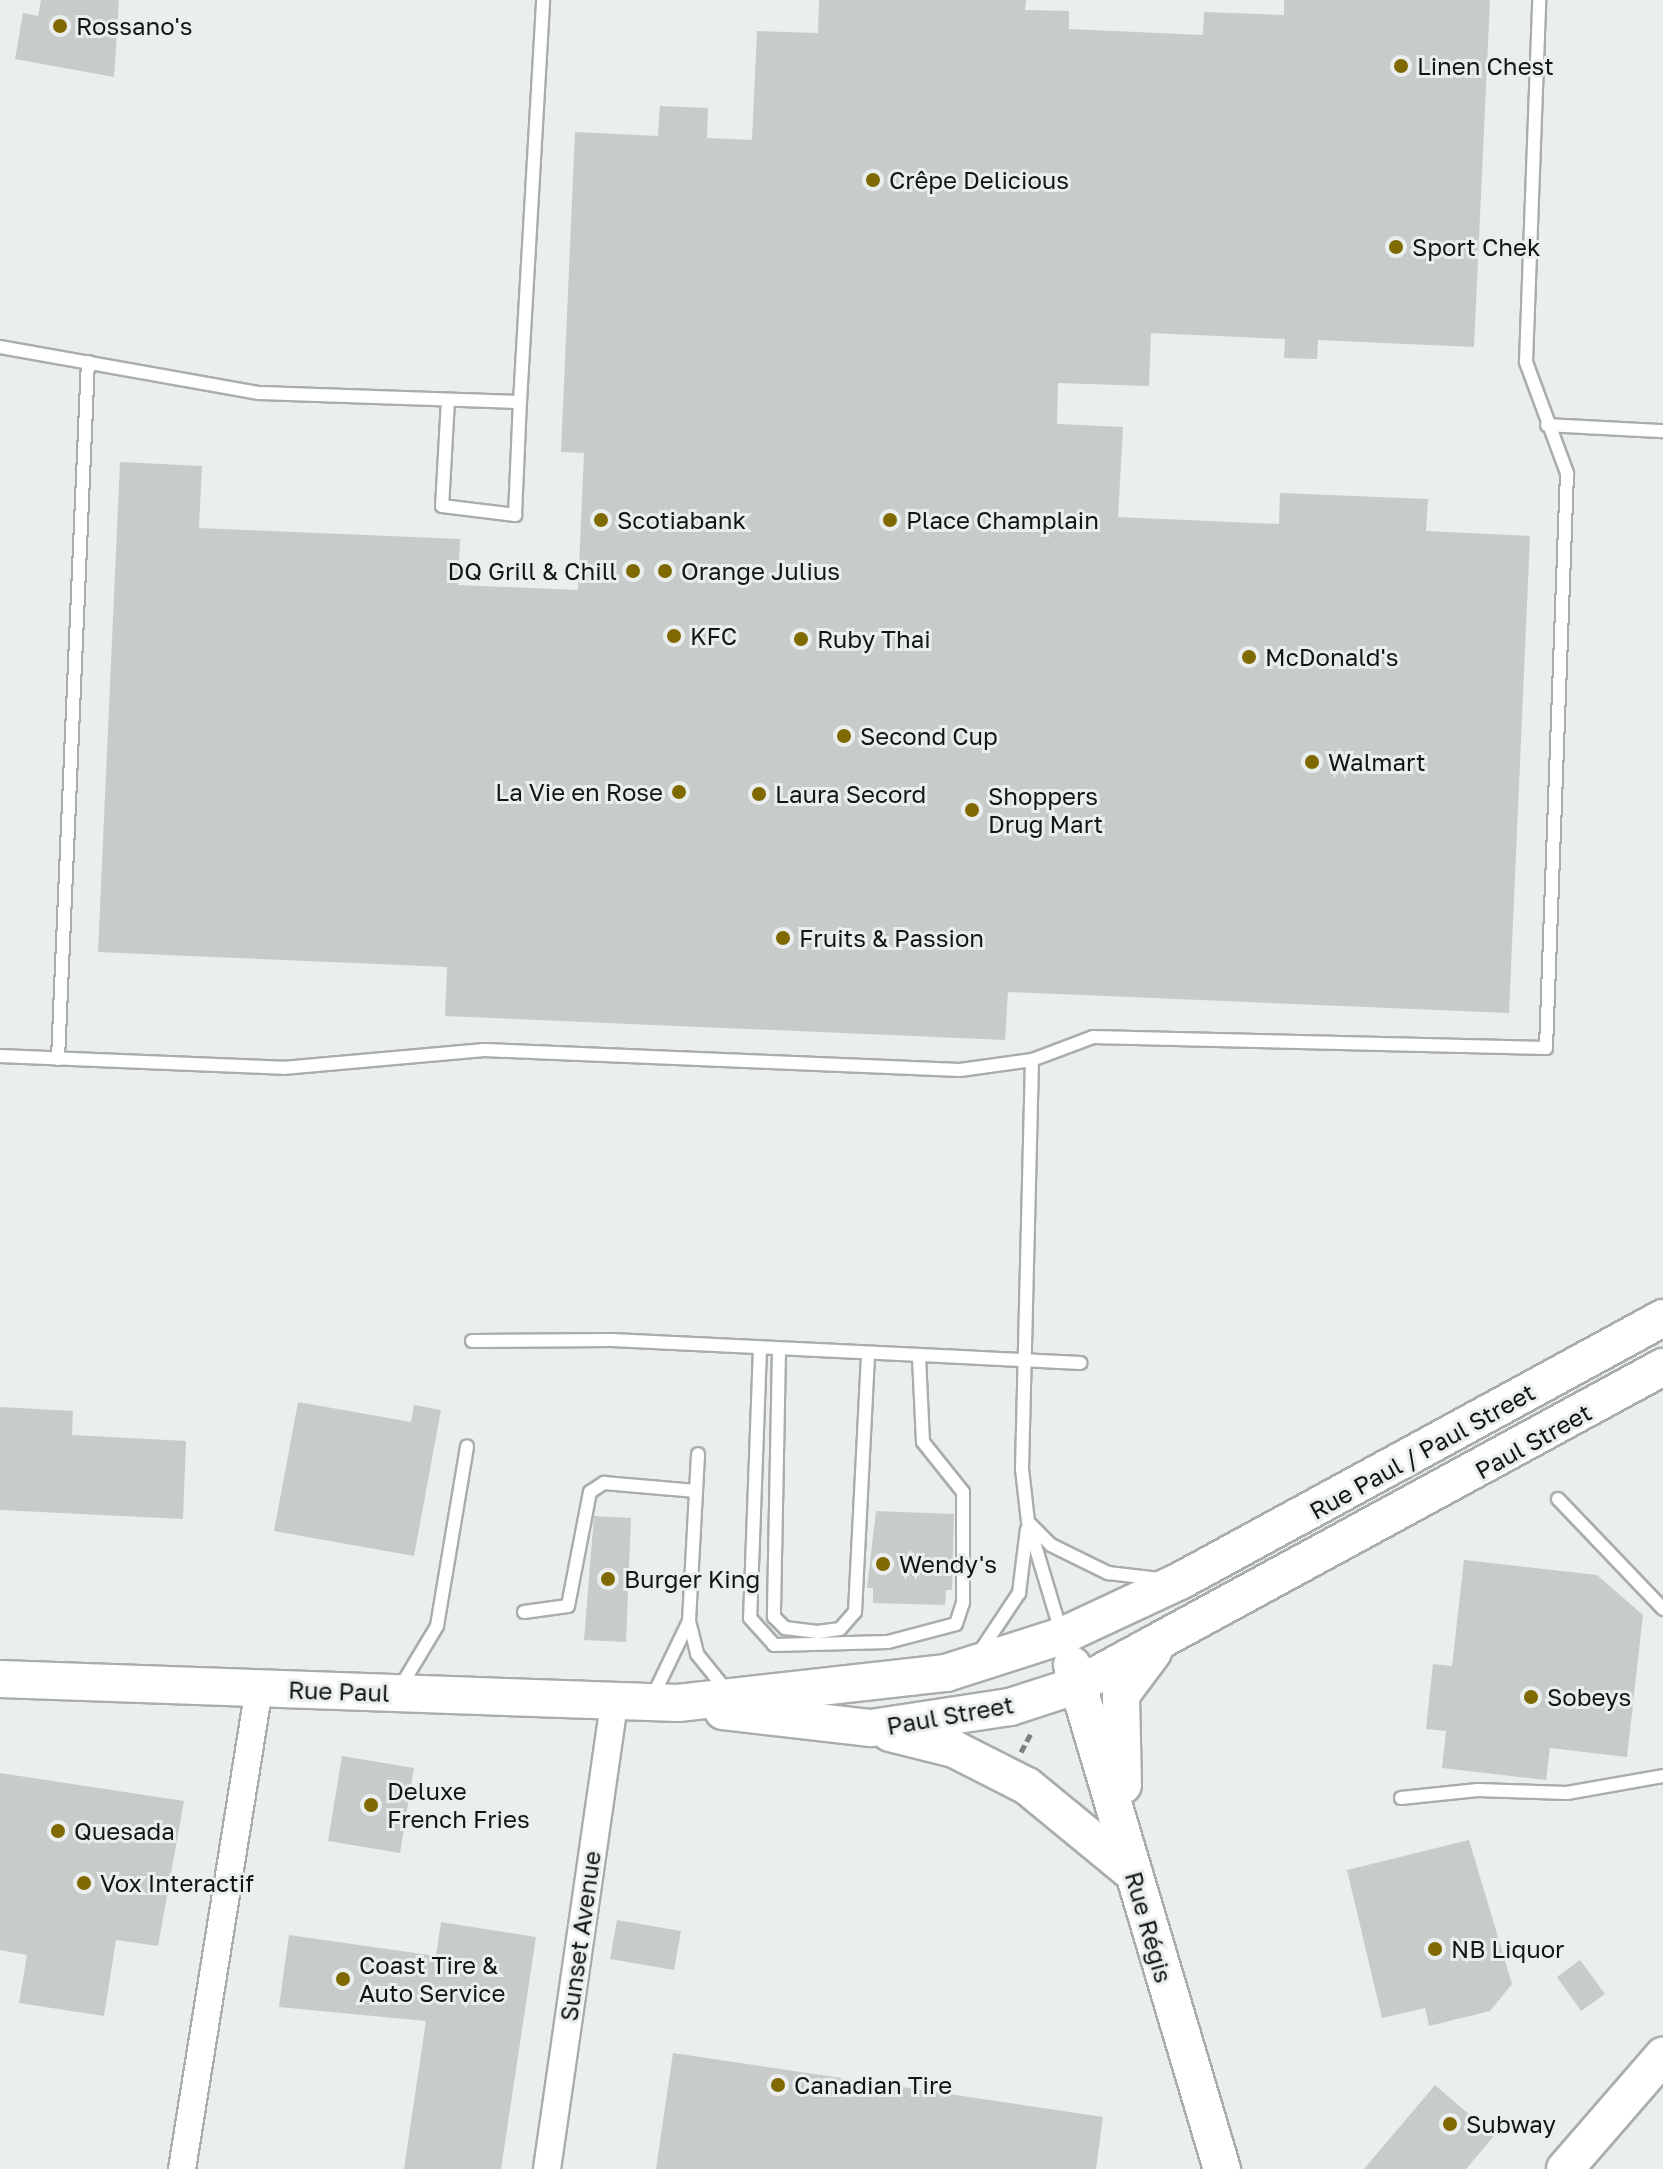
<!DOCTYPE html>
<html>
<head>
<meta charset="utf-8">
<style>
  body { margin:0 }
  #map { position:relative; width:1663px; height:2169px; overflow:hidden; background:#eaeeef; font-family:"Golos Text",sans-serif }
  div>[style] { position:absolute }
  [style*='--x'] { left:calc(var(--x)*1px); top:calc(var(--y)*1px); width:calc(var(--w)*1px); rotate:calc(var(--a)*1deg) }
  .building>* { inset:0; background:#c7cbca }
  .path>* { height:5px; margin-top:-2.5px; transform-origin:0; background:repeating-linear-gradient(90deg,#7f8182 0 8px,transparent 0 12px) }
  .roads { filter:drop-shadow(2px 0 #a9adae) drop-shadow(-2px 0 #a9adae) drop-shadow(0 2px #a9adae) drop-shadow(0 -2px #a9adae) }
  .lane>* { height:12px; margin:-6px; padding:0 6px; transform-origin:6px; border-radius:6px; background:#fff }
  .street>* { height:26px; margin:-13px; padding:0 13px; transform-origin:13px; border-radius:13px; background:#fff }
  .secondary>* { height:36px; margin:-18px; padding:0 18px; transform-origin:18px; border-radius:18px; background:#fff }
  .dots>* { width:22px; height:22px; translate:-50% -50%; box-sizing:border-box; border:4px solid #eaeeef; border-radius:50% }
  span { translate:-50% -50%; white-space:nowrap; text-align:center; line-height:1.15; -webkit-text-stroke:6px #eaeeef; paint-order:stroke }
  .poi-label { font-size:24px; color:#141515 }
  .left { translate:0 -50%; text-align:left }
  .right { translate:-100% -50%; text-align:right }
  .street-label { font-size:24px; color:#141515 }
</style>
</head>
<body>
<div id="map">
  <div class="building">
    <i style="clip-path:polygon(41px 0,119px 0,114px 77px,15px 59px,23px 13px,38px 16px)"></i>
    <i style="clip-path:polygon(819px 0,1026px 0,1025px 10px,1069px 11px,1069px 29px,1203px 35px,1204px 12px,1284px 15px,1284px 0,1490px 0,1474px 347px,1318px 340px,1317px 359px,1284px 358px,1285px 339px,1151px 333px,1149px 386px,1058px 383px,1057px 424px,1123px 427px,1118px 517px,1279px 524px,1280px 493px,1428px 499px,1426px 531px,1530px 536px,1509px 1013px,1008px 992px,1005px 1040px,445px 1016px,447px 967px,98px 952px,120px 462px,202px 466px,199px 528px,460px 539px,458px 585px,578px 590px,584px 453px,561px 452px,575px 132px,658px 136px,660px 106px,708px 108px,707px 138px,752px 140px,757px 31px,818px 33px)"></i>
    <i style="clip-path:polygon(298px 1402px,411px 1422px,414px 1405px,441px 1410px,414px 1556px,274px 1531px)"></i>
    <i style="clip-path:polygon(0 1407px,73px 1411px,72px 1435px,186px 1441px,183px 1519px,0 1510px)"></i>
    <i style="clip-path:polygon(876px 1511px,954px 1514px,952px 1590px,946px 1590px,945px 1605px,873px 1603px,873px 1588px,867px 1588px)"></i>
    <i style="clip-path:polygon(594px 1516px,631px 1518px,626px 1642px,584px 1640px)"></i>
    <i style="clip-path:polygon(1464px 1560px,1597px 1575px,1643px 1615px,1627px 1757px,1550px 1748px,1546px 1780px,1442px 1768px,1446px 1731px,1426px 1729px,1433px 1664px,1452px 1666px)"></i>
    <i style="clip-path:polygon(342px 1756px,414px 1768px,400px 1853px,328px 1841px)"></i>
    <i style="clip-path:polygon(0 1773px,184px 1801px,158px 1946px,116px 1940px,104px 2016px,19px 2003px,27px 1955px,0 1950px)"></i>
    <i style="clip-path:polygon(1469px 1840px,1512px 1984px,1490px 2011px,1429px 2026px,1425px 2008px,1382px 2018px,1347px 1870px)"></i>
    <i style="clip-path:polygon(617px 1920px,681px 1931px,674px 1970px,610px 1959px)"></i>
    <i style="clip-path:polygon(441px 1922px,536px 1937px,501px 2169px,404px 2169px,426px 2021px,279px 2007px,289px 1935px,436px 1956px)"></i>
    <i style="clip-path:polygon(1580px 1960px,1605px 1994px,1581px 2011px,1557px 1977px)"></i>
    <i style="clip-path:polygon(673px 2053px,1103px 2117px,1096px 2169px,656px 2169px)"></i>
    <i style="clip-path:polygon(1435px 2085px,1494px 2136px,1466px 2169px,1364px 2169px)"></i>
  </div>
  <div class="path">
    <i style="--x:1021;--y:1752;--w:21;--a:-62"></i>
  </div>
  <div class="roads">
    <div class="lane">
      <i style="--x:0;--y:347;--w:263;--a:10.1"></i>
      <i style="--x:259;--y:393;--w:261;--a:2"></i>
      <i style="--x:520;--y:402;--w:403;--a:-86.7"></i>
      <i style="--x:448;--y:400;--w:106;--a:93.2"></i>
      <i style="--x:442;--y:506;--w:74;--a:7"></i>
      <i style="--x:515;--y:515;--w:113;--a:-87.5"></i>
      <i style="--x:1547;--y:425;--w:116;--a:3"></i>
      <i style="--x:0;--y:1056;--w:283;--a:2.4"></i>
      <i style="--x:283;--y:1068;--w:202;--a:-5.1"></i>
      <i style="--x:484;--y:1050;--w:476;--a:2.4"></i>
      <i style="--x:960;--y:1070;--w:73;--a:-7.9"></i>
      <i style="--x:1032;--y:1060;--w:65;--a:-20.7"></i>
      <i style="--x:1093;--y:1037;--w:453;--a:1.4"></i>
      <i style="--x:1546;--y:1048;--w:575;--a:-87.91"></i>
      <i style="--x:1567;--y:473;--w:118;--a:-110.3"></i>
      <i style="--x:1526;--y:362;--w:362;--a:-87.9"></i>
      <i style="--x:58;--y:1059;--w:698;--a:-87.54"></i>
      <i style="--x:1032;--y:1060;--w:409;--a:91.4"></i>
      <i style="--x:1022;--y:1469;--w:53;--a:83.5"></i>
      <i style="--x:1028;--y:1522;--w:115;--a:73.3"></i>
      <i style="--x:472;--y:1341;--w:140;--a:-0.4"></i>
      <i style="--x:612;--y:1340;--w:469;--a:2.8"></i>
      <i style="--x:760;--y:1348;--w:270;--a:92.1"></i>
      <i style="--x:750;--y:1618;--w:36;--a:48"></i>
      <i style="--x:774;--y:1645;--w:114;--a:-1.5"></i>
      <i style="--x:888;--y:1642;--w:70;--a:-14.8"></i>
      <i style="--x:956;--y:1624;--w:23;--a:-72"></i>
      <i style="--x:963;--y:1602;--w:110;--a:-90"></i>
      <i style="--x:963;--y:1492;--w:64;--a:-128.7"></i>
      <i style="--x:923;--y:1442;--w:84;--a:-92.7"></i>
      <i style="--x:779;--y:1350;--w:267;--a:91.1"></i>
      <i style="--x:774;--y:1617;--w:16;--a:45"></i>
      <i style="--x:785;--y:1628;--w:33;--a:7"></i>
      <i style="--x:818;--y:1632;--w:22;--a:-8"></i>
      <i style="--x:840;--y:1629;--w:23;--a:-49"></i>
      <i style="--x:855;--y:1612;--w:258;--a:-87.1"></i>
      <i style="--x:1558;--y:1499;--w:152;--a:46.3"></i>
      <i style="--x:1030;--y:1524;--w:30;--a:45"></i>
      <i style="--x:1051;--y:1545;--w:64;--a:26.2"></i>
      <i style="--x:1108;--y:1573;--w:52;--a:6.6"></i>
      <i style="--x:524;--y:1612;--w:44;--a:-7.8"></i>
      <i style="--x:568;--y:1606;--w:116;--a:-79.1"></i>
      <i style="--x:590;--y:1492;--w:17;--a:-33"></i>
      <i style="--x:604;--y:1483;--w:92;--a:5"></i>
      <i style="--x:689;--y:1621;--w:34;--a:76"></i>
      <i style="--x:697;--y:1654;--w:46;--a:51.1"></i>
      <i style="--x:981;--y:1650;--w:69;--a:-56.3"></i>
      <i style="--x:1019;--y:1593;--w:64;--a:-82.9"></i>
      <i style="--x:401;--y:1686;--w:70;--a:-59"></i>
      <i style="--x:437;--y:1626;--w:182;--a:-80.5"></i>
      <i style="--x:652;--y:1698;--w:85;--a:-64.3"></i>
      <i style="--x:689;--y:1621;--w:167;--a:-86.9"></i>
      <i style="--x:1401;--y:1798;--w:77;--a:-5.9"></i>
      <i style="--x:1478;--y:1790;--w:89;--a:1.9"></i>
      <i style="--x:1567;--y:1793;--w:97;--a:-10"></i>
    </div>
    <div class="street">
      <i style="--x:182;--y:2169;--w:487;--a:-80.9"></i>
      <i style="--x:547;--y:2169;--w:472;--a:-81.8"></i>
    </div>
    <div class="secondary">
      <i style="--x:1072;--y:1665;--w:526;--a:73.43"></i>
      <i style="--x:0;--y:1679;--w:678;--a:2.03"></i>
      <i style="--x:678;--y:1703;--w:270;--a:-6.4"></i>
      <i style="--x:946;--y:1673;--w:122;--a:-17.7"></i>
      <i style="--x:1062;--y:1636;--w:130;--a:-25"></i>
      <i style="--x:1180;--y:1581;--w:550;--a:-28.57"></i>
      <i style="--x:723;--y:1711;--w:149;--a:6.6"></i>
      <i style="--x:871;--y:1728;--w:141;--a:-8.6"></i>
      <i style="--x:1010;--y:1707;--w:71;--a:-17.9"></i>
      <i style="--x:1078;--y:1685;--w:666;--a:-28.53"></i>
      <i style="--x:890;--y:1733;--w:66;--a:14"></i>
      <i style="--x:954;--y:1749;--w:82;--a:26.9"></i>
      <i style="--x:1027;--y:1786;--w:139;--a:39.4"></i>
      <i style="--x:1123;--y:1785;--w:90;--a:-91.3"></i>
      <i style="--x:1121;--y:1695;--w:54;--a:-53.3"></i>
      <i style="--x:1565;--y:2169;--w:150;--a:-49.1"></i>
    </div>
  </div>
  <div class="dots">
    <i style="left:60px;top:26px;background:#7f6900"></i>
    <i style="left:1401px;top:66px;background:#7f6900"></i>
    <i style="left:873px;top:180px;background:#7f6900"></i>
    <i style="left:1396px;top:247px;background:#7f6900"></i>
    <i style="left:601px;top:520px;background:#7f6900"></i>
    <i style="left:890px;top:520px;background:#7f6900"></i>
    <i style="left:633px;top:571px;background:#7f6900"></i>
    <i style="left:665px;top:571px;background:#7f6900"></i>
    <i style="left:674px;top:636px;background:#7f6900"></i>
    <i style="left:801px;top:639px;background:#7f6900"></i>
    <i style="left:1249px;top:657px;background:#7f6900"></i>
    <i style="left:844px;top:736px;background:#7f6900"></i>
    <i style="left:1312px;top:762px;background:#7f6900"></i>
    <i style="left:679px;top:792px;background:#7f6900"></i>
    <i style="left:759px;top:794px;background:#7f6900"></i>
    <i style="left:972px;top:810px;background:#7f6900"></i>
    <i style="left:783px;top:938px;background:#7f6900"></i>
    <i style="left:883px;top:1564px;background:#7f6900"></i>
    <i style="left:608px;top:1579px;background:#7f6900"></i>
    <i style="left:1531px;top:1697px;background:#7f6900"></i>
    <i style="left:371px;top:1805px;background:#7f6900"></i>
    <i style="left:58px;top:1831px;background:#7f6900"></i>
    <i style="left:84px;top:1883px;background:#7f6900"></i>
    <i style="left:1435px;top:1949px;background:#7f6900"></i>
    <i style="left:343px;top:1979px;background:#7f6900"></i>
    <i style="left:778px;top:2085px;background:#7f6900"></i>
    <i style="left:1450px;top:2124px;background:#7f6900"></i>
  </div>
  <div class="poi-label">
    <span class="left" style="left:76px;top:26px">Rossano's</span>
    <span class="left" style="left:1417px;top:66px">Linen Chest</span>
    <span class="left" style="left:889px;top:180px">Crêpe Delicious</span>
    <span class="left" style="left:1412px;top:247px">Sport Chek</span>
    <span class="left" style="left:617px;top:520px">Scotiabank</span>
    <span class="left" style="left:906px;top:520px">Place Champlain</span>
    <span class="right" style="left:617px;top:571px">DQ Grill &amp; Chill</span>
    <span class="left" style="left:681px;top:571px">Orange Julius</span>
    <span class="left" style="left:690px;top:636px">KFC</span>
    <span class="left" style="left:817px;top:639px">Ruby Thai</span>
    <span class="left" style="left:1265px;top:657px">McDonald's</span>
    <span class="left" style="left:860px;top:736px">Second Cup</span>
    <span class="left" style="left:1328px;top:762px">Walmart</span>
    <span class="right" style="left:663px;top:792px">La Vie en Rose</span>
    <span class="left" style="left:775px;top:794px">Laura Secord</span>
    <span class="left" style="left:988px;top:810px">Shoppers<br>Drug Mart</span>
    <span class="left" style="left:799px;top:938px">Fruits &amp; Passion</span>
    <span class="left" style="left:899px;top:1564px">Wendy's</span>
    <span class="left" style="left:624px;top:1579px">Burger King</span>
    <span class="left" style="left:1547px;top:1697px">Sobeys</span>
    <span class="left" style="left:387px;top:1805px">Deluxe<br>French Fries</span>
    <span class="left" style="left:74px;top:1831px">Quesada</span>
    <span class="left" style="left:100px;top:1883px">Vox Interactif</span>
    <span class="left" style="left:1451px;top:1949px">NB Liquor</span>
    <span class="left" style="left:359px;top:1979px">Coast Tire &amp;<br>Auto Service</span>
    <span class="left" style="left:794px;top:2085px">Canadian Tire</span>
    <span class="left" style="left:1466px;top:2124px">Subway</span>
  </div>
  <div class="street-label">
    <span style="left:1533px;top:1441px;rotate:-29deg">Paul Street</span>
    <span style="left:1422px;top:1451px;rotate:-29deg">Rue Paul / Paul Street</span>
    <span style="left:339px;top:1691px;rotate:2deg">Rue Paul</span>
    <span style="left:950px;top:1715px;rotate:-10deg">Paul Street</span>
    <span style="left:1149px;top:1927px;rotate:74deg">Rue Régis</span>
    <span style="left:580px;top:1936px;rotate:-82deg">Sunset Avenue</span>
  </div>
</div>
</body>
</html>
